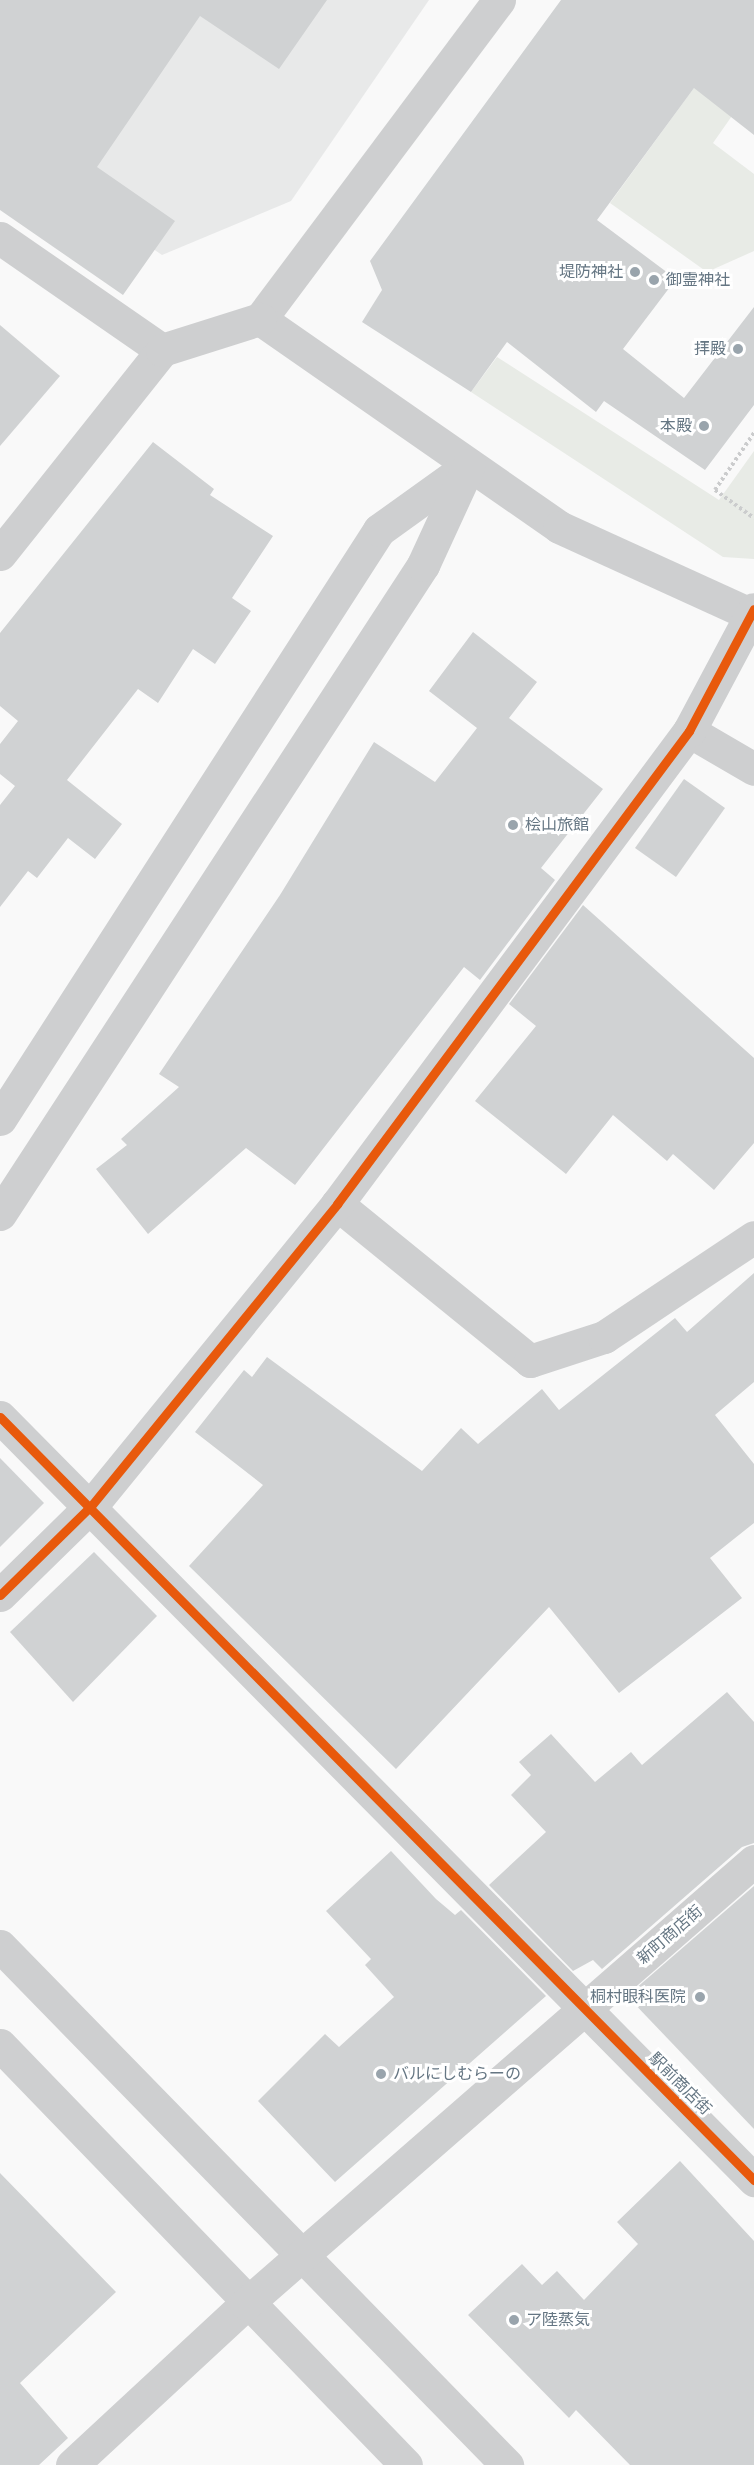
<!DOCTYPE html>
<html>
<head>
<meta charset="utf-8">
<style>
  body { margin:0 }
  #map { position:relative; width:754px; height:2465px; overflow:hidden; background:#f9f9f9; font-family:"Source Sans 3","Noto Sans JP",sans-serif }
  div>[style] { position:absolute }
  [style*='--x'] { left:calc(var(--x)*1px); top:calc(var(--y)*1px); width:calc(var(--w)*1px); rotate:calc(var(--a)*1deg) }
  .built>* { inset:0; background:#e8e9e9 }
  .green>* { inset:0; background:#e8ebe6 }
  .building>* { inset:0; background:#d0d2d3 }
  .path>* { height:4px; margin-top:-2px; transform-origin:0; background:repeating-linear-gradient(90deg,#cbcccd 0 3px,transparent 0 6px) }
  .minor>* { height:33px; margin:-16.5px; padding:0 16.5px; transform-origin:16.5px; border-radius:16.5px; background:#cecfd0 }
  .cycleway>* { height:9px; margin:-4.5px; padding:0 4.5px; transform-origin:4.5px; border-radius:4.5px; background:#e8590c }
  .dots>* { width:16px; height:16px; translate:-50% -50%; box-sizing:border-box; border:3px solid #fff; border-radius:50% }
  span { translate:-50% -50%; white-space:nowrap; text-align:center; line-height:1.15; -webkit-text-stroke:6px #fff; paint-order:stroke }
  .poi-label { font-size:16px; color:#657683 }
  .right { translate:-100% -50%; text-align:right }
  .left { translate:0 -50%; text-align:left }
  .street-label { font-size:16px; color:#657683 }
</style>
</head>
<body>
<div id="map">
  <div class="built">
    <i style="clip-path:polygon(0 0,429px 0,291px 201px,162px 255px,0 143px)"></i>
  </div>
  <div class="green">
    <i style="clip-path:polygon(696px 85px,734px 113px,713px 143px,754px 174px,754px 251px,707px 272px,610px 203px)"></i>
    <i style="clip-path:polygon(497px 357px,719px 500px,754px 451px,754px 559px,723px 557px,471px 392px)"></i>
  </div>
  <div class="building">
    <i style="clip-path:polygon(0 0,327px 0,279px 69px,200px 16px,97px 167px,175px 221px,123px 295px,0 210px)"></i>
    <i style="clip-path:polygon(561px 0,754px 0,754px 135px,694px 88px,597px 220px,676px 279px,623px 349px,684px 398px,754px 307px,754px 405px,705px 470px,604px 401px,596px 412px,507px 342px,471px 392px,362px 322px,382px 290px,370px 261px)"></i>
    <i style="clip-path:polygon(0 325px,60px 376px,0 446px)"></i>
    <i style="clip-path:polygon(153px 442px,214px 489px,210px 495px,273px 536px,232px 598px,251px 611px,215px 664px,193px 649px,158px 703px,138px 689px,67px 780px,122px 824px,95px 859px,68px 838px,37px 878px,28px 871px,0 907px,0 805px,15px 786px,0 774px,0 744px,18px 721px,0 706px,0 633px)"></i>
    <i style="clip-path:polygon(473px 632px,537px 682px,509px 718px,603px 789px,541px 868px,555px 880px,480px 980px,464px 967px,295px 1185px,246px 1148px,148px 1234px,96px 1169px,127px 1145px,121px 1139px,179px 1087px,159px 1074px,280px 895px,374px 742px,435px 782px,477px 728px,429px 691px)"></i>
    <i style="clip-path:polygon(684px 779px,725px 808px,676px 877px,635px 848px)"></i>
    <i style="clip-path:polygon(583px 905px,754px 1058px,754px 1143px,714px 1190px,673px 1154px,667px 1161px,613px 1115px,566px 1174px,475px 1101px,536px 1026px,509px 1004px)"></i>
    <i style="clip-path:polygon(754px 1273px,754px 1382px,715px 1415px,754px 1464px,754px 1523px,710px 1558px,742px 1598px,619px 1693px,549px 1607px,396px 1769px,189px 1566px,263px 1485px,195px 1432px,244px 1370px,252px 1377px,267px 1357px,422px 1471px,461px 1428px,478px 1444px,542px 1389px,559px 1410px,675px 1318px,687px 1332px)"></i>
    <i style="clip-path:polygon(0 1458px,44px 1503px,0 1547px)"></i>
    <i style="clip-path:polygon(94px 1552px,157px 1616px,73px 1702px,10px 1632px)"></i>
    <i style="clip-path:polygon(727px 1692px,754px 1722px,754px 1843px,742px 1847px,602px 1969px,593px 1960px,573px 1971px,489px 1885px,546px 1832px,511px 1795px,531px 1775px,519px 1762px,551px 1734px,595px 1782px,631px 1752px,642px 1765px)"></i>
    <i style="clip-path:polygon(391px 1851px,436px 1899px,455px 1915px,461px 1910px,546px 1996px,335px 2182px,258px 2101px,325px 2034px,339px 2047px,394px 1997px,365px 1965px,371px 1959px,326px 1911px)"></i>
    <i style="clip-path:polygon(754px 1886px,754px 2129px,627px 1996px)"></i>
    <i style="clip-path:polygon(680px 2161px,754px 2241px,754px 2465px,630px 2465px,576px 2410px,569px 2418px,468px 2315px,522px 2264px,542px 2285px,557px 2271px,584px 2300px,638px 2244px,617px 2222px)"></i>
    <i style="clip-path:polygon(0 2173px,116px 2292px,20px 2383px,68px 2438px,39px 2465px,0 2465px)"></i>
  </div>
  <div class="path">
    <i style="--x:754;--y:433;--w:69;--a:124.4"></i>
    <i style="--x:715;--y:490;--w:48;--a:35.7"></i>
  </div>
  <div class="minor">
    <i style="--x:499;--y:0;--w:399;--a:126.8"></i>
    <i style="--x:260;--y:319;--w:364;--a:34.8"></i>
    <i style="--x:559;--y:527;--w:214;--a:24.5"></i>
    <i style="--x:0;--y:238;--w:197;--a:34.7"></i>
    <i style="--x:0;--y:554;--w:260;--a:-51.5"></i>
    <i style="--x:162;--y:350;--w:103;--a:-17.6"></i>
    <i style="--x:689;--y:731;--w:75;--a:30.3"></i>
    <i style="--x:0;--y:1119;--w:700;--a:-57.24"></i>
    <i style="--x:379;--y:530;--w:110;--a:-35.7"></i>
    <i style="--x:337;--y:1204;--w:249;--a:39.1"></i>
    <i style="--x:530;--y:1361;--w:78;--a:-18"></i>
    <i style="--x:604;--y:1337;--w:180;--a:-33.7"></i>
    <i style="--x:0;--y:1214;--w:775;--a:-56.9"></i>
    <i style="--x:423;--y:565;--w:110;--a:-65.3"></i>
    <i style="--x:0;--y:1417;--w:1073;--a:45.34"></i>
    <i style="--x:0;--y:1595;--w:127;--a:-44.4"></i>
    <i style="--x:91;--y:1506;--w:390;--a:-50.8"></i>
    <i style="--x:337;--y:1204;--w:590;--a:-53.34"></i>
    <i style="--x:689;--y:731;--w:138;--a:-62"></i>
    <i style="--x:0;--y:1946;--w:726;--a:45.67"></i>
    <i style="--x:0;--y:2045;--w:584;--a:45.97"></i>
    <i style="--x:72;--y:2465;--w:237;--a:-42.8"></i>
    <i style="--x:246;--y:2304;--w:674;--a:-41.09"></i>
  </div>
  <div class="cycleway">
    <i style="--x:0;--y:1417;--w:1073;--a:45.34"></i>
    <i style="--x:0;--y:1595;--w:127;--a:-44.4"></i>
    <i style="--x:91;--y:1506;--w:390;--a:-50.8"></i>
    <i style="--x:337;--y:1204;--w:590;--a:-53.34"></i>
    <i style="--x:689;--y:731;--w:138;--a:-62"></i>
  </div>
  <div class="dots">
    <i style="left:635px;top:272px;background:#99a4ac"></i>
    <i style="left:654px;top:280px;background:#99a4ac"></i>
    <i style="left:738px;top:349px;background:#99a4ac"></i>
    <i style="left:704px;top:426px;background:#99a4ac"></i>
    <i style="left:513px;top:825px;background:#99a4ac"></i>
    <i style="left:700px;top:1997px;background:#99a4ac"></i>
    <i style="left:381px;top:2074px;background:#99a4ac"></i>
    <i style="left:514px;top:2320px;background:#99a4ac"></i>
  </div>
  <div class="poi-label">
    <span class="right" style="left:623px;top:272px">堤防神社</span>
    <span class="left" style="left:666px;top:280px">御霊神社</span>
    <span class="right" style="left:726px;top:349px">拝殿</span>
    <span class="right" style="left:692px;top:426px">本殿</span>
    <span class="left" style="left:525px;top:825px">桧山旅館</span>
    <span class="right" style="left:686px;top:1997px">桐村眼科医院</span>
    <span class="left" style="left:393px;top:2074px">バルにしむらーの</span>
    <span class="left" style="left:526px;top:2320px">ア陸蒸気</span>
  </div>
  <div class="street-label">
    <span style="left:670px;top:1935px;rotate:-41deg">新町商店街</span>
    <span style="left:680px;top:2084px;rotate:45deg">駅前商店街</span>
  </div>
</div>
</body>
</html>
